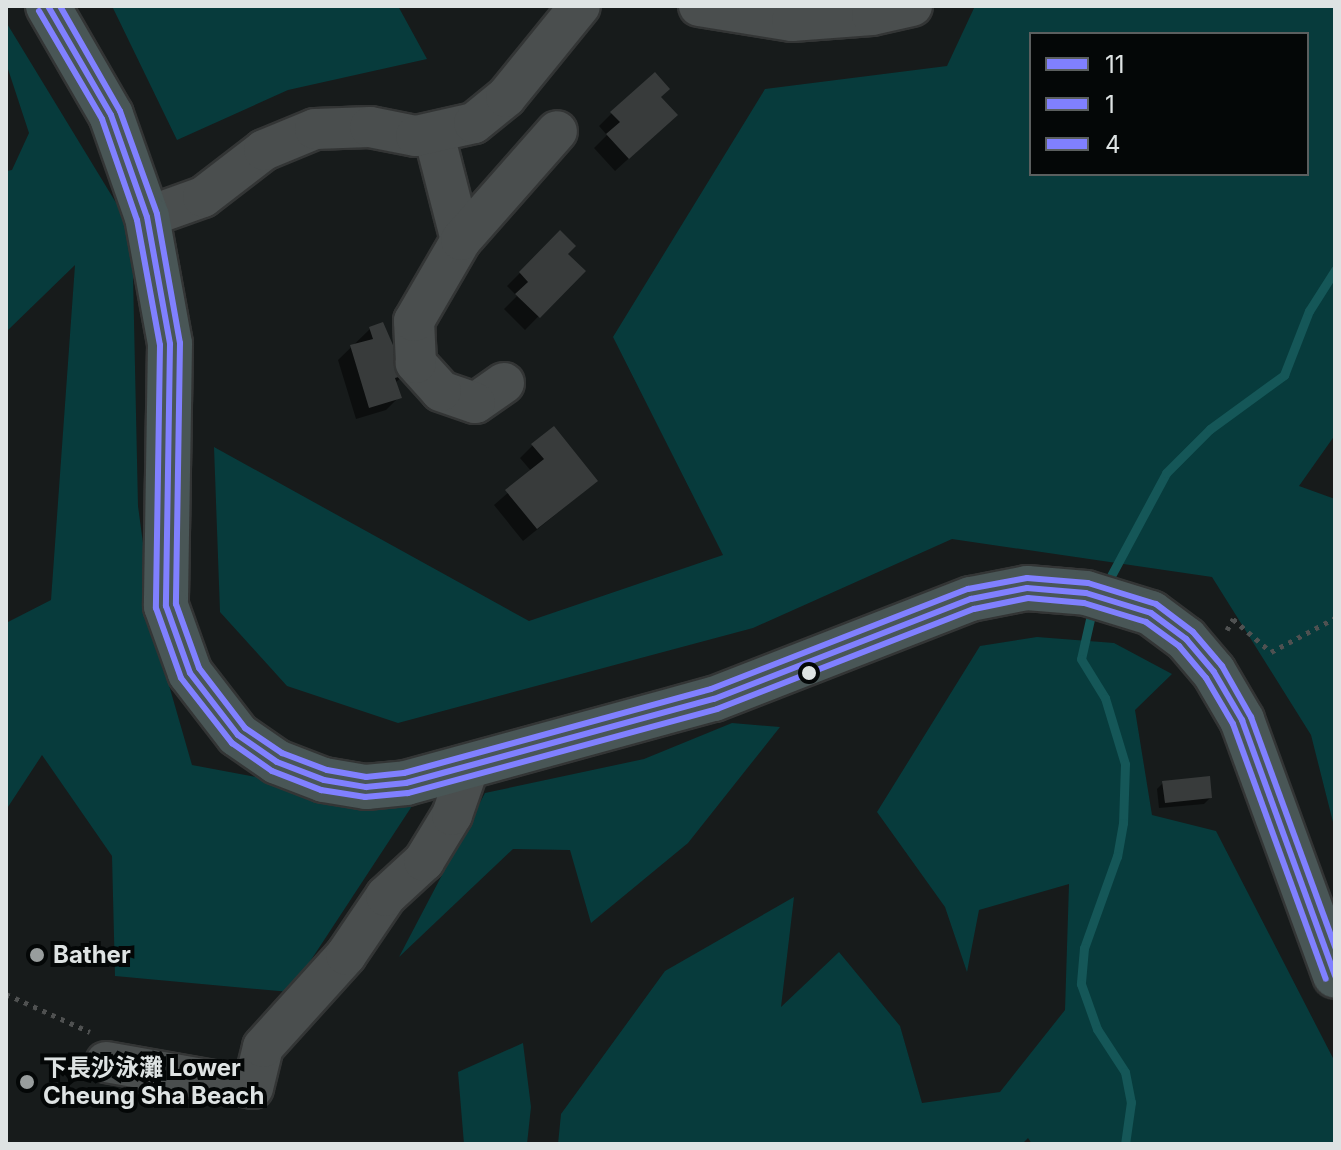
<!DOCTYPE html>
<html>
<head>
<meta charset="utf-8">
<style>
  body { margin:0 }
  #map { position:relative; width:1341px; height:1150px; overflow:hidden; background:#171b1b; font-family:Inter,"Noto Sans TC",sans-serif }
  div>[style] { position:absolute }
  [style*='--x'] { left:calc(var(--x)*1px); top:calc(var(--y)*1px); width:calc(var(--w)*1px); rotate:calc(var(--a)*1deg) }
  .green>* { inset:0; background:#073b3c }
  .shadow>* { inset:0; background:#0007 }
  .stream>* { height:9px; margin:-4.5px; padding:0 4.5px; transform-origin:4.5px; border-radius:4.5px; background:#155758 }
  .building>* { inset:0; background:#383b3b }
  .path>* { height:5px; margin-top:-2.5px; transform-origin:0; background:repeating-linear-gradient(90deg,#4f5151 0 4px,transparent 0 10px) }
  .roads { filter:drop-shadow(2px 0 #333535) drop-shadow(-2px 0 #333535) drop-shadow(0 2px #333535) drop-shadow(0 -2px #333535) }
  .minor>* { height:40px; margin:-20px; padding:0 20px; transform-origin:20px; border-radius:20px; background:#4a4e4e }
  .major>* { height:44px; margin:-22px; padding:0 22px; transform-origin:22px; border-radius:22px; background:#495656 }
  .bus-1>* { height:6px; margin:-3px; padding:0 3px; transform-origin:3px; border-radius:3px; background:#8080ff }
  .bus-2>* { height:6px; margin:-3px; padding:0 3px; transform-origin:3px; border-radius:3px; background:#8080ff }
  .bus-3>* { height:6px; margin:-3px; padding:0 3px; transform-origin:3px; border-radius:3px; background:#8080ff }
  .dots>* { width:22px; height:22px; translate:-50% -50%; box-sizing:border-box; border:4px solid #040707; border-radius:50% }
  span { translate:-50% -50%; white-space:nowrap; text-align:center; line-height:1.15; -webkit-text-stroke:8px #040707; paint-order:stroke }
  .poi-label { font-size:24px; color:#dee3e3; font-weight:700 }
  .left { translate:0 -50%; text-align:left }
  .frame { position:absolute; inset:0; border:8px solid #dee3e3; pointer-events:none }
  .legend { position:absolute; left:1029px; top:32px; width:280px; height:144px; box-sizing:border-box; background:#040707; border:2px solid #5b5f5f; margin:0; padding:10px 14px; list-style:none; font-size:24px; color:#dee3e3 }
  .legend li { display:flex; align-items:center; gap:16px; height:40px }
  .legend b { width:40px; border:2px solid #5b5f5f }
</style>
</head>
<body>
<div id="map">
  <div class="green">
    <i style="clip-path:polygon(112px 6px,398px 6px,427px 59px,288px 90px,177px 140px)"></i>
    <i style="clip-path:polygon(evenodd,975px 6px,1335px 6px,1335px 435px,1299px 486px,1335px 499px,1335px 830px,1311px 735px,1212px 577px,952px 539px,753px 628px,398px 723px,287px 686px,220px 612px,214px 447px,529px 621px,723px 555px,613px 337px,765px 89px,947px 66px,975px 6px,1307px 34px,1307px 174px,1031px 174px,1031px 34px,1307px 34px)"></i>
    <i style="clip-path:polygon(6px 22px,132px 229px,138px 506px,156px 640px,192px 765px,412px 806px,290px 992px,115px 976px,112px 856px,42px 755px,6px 810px,6px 623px,51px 600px,75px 265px,6px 332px,6px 171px,12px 170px,29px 133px,6px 63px)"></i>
    <i style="clip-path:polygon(1037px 637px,1114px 643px,1172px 674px,1135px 710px,1152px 815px,1216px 831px,1335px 1062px,1335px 1144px,1032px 1144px,1028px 1138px,1022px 1144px,558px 1144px,561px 1114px,665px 971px,794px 897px,781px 1007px,839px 952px,900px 1026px,922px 1103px,1000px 1092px,1065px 1010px,1069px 884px,979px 910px,967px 972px,945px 907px,877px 812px,980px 646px)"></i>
    <i style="clip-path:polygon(732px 723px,780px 727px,688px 843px,591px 923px,570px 850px,513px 849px,399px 957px,485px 793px,644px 759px)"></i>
    <i style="clip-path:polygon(523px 1043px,531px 1107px,527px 1144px,464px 1144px,458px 1072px)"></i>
  </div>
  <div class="shadow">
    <i style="clip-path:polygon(659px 97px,662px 128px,615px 171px,594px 148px,607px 135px,599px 126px,612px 113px)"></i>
    <i style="clip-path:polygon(560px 233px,566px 254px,583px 271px,525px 330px,504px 309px,517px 296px,507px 286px)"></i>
    <i style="clip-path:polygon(370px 329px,404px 375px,395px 383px,399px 397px,386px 410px,356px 419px,338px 360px)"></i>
    <i style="clip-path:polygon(533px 445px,582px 493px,523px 541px,494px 505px,532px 472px,520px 458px)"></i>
    <i style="clip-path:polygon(1163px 783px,1210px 798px,1204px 804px,1159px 808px,1157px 789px)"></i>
  </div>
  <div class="stream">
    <i style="--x:1105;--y:587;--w:129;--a:-61.8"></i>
    <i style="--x:1166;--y:473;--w:62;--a:-45"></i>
    <i style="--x:1210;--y:429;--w:92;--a:-36.1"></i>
    <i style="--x:1284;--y:375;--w:69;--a:-68.7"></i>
    <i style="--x:1309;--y:311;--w:49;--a:-57.6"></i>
    <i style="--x:1093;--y:606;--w:54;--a:102.8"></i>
    <i style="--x:1081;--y:659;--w:46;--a:58.4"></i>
    <i style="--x:1105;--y:698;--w:69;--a:73.1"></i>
    <i style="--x:1125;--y:764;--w:59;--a:91.9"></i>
    <i style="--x:1123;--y:823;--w:34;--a:100"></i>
    <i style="--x:1117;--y:856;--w:98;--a:109.7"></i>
    <i style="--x:1084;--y:948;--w:36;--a:95"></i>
    <i style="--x:1081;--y:984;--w:48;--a:70.4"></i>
    <i style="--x:1097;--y:1029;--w:51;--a:56.9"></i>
    <i style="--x:1125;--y:1072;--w:31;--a:79"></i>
    <i style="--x:1131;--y:1102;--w:42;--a:98.1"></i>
  </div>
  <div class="building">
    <i style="clip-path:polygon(655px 72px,670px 89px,661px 97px,678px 115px,629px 159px,606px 134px,620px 122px,610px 112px)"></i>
    <i style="clip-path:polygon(560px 230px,576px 246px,568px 254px,586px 271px,540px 318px,515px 294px,528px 282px,519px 272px)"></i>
    <i style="clip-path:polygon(383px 322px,406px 375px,395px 378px,402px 398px,369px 408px,350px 345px,373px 339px,369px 327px)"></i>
    <i style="clip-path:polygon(554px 426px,598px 481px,537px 529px,505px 490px,544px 459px,531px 444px)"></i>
    <i style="clip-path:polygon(1210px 776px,1212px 798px,1165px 803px,1162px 781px)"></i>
  </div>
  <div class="path">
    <i style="--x:1227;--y:630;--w:13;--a:-61"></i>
    <i style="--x:1233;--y:619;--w:50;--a:41"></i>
    <i style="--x:1271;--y:652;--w:72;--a:-28"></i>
    <i style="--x:6;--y:994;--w:92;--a:24.3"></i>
  </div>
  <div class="roads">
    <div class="minor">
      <i style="--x:699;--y:6;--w:94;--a:9.2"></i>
      <i style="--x:792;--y:21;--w:80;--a:-4.3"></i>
      <i style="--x:872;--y:15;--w:41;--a:-12.7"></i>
      <i style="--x:434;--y:135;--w:108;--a:75.6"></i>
      <i style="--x:147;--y:217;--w:59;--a:-19.7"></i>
      <i style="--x:203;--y:197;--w:77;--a:-37.6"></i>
      <i style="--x:264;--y:150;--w:55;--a:-22.4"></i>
      <i style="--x:315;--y:129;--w:55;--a:-2.1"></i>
      <i style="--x:370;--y:127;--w:47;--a:11.1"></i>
      <i style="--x:416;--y:136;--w:59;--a:-12.6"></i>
      <i style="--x:474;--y:123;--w:41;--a:-39.1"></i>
      <i style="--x:506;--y:97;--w:117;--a:-50.9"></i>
      <i style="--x:504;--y:383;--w:35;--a:145"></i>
      <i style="--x:475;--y:403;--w:36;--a:-161"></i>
      <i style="--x:441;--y:391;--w:38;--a:-132"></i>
      <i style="--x:416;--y:363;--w:42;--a:-92.7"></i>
      <i style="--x:414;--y:321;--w:94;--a:-59.9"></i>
      <i style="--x:461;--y:240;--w:145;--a:-48.6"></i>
      <i style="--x:106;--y:1062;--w:149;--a:10"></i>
      <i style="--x:253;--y:1088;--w:42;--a:-76.3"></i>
      <i style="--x:263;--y:1047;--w:124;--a:-47.9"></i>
      <i style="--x:346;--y:955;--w:71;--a:-55.9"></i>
      <i style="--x:386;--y:896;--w:52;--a:-42.6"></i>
      <i style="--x:424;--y:861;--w:54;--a:-58.7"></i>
      <i style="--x:452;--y:815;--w:49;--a:-70.8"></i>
    </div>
    <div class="major">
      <i style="--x:48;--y:6;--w:126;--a:60"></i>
      <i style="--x:111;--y:115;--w:108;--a:70.6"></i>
      <i style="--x:147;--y:217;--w:129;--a:79.7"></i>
      <i style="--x:170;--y:344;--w:262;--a:90.9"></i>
      <i style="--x:166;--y:606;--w:71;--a:70.3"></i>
      <i style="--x:190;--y:673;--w:78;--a:52.3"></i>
      <i style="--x:238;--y:735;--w:47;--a:34.7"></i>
      <i style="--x:277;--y:762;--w:50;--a:21"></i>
      <i style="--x:324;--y:780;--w:43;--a:9.5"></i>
      <i style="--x:366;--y:787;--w:40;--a:-5.7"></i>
      <i style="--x:406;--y:783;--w:319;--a:-15.3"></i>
      <i style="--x:714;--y:699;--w:276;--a:-21.3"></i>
      <i style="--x:971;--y:599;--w:57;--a:-11.1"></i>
      <i style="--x:1027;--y:588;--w:59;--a:4.8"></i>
      <i style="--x:1086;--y:593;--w:68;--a:17.1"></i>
      <i style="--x:1151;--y:613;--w:44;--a:36.6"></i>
      <i style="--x:1186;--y:639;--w:43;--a:49.7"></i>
      <i style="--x:1214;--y:672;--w:56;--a:59.7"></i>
      <i style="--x:1242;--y:720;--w:272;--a:70"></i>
    </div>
  </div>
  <div class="bus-1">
    <i style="--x:48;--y:6;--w:126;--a:60"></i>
    <i style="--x:111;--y:115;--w:108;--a:70.6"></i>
    <i style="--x:147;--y:217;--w:129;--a:79.7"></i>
    <i style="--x:170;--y:344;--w:262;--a:90.9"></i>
    <i style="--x:166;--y:606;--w:71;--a:70.3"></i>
    <i style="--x:190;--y:673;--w:78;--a:52.3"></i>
    <i style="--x:238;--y:735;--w:47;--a:34.7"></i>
    <i style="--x:277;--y:762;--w:50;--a:21"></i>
    <i style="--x:324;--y:780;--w:43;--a:9.5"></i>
    <i style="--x:366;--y:787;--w:40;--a:-5.7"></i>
    <i style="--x:406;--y:783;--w:319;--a:-15.3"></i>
    <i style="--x:714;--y:699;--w:276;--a:-21.3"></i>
    <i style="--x:971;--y:599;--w:57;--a:-11.1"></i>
    <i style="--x:1027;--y:588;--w:59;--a:4.8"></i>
    <i style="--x:1086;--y:593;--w:68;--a:17.1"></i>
    <i style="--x:1151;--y:613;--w:44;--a:36.6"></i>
    <i style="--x:1186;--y:639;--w:43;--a:49.7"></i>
    <i style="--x:1214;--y:672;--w:56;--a:59.7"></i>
    <i style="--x:1242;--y:720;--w:272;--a:70"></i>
  </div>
  <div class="bus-2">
    <i style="--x:39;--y:11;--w:125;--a:59.7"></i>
    <i style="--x:102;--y:119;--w:107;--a:70.9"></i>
    <i style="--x:137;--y:220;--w:127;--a:79.6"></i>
    <i style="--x:160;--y:345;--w:263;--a:90.9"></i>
    <i style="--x:156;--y:608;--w:74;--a:70.3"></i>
    <i style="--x:181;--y:678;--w:83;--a:51.9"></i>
    <i style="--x:232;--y:743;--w:49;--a:35"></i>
    <i style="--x:272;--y:771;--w:53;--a:21.2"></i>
    <i style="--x:321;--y:790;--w:45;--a:9"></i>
    <i style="--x:365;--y:797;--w:43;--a:-5.3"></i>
    <i style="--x:408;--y:793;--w:320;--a:-15.2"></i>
    <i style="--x:717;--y:709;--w:276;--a:-21.3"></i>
    <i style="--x:974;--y:609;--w:55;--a:-11.5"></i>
    <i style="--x:1028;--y:598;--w:56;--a:5.1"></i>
    <i style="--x:1084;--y:603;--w:65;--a:17"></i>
    <i style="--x:1146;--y:622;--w:41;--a:36"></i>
    <i style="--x:1179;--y:646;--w:42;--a:49.8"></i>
    <i style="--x:1206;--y:678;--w:53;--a:59.6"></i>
    <i style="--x:1233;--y:724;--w:271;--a:70"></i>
  </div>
  <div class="bus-3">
    <i style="--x:60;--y:6;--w:121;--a:60.3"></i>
    <i style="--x:120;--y:111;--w:109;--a:70.2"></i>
    <i style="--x:157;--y:214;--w:131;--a:79.9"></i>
    <i style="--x:180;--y:343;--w:261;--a:90.9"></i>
    <i style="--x:176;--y:604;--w:68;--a:70.2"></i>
    <i style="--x:199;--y:668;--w:76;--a:52.5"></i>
    <i style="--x:245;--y:728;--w:45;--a:34"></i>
    <i style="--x:282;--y:753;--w:48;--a:20.7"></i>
    <i style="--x:327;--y:770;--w:40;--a:10"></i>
    <i style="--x:366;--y:777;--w:38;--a:-6"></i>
    <i style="--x:404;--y:773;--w:318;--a:-15.3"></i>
    <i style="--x:711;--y:689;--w:276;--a:-21.3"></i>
    <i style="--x:968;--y:589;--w:60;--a:-10.6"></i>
    <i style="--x:1027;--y:578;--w:61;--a:4.7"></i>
    <i style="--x:1088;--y:583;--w:71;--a:17.2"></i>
    <i style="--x:1156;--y:604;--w:46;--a:37.1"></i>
    <i style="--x:1193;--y:632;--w:45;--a:49.5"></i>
    <i style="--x:1222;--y:666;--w:59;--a:60.4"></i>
    <i style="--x:1251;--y:717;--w:245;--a:69.9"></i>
  </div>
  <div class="dots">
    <i style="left:809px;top:673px;background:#dee3e3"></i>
    <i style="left:37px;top:955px;background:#989d9d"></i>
    <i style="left:27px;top:1082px;background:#989d9d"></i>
  </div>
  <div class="poi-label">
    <span class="left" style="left:53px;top:955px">Bather</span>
    <span class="left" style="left:43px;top:1082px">下長沙泳灘 Lower<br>Cheung Sha Beach</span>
  </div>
  <div class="frame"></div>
  <ul class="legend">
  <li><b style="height:10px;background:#8080ff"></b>11</li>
  <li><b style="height:10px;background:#8080ff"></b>1</li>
  <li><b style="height:10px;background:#8080ff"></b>4</li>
  </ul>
</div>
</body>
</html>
